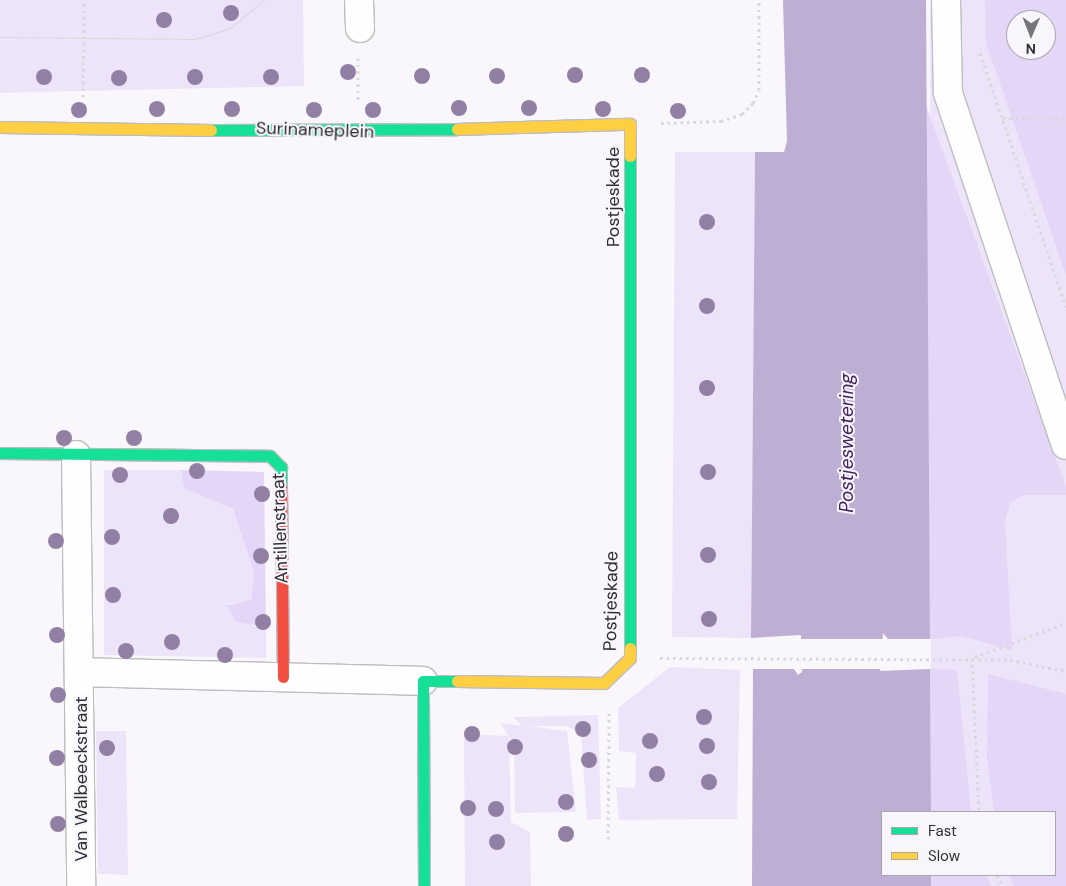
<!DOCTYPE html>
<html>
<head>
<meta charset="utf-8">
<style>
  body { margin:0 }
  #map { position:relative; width:1066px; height:886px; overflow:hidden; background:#f9f7fb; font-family:"DM Sans",sans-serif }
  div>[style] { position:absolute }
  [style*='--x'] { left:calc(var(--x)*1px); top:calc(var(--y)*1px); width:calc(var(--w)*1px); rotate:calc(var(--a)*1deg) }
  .green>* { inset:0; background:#eee4fa }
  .forest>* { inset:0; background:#e4d6f6 }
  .water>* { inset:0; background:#bfaed3 }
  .pier>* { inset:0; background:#f9f7fb }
  .path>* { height:3px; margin-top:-1.5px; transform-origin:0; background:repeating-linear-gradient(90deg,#d9d8d9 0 2.5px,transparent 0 6.5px) }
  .roads { filter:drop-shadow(1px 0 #bebcc0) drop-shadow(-1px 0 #bebcc0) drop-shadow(0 1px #bebcc0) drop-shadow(0 -1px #bebcc0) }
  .street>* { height:28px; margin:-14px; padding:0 14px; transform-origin:14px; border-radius:14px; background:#fefefe }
  .fast>* { height:11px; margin:-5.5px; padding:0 5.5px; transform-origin:5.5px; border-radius:5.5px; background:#16e098 }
  .slow>* { height:11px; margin:-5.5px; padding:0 5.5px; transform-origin:5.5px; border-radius:5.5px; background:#ffcf43 }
  .jam>* { height:11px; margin:-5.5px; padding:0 5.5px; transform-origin:5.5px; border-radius:5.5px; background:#f24e42 }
  .tram>* { height:1px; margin:-0.5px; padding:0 0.5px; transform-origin:0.5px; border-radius:0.5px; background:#d8d8d9 }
  .trees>* { width:16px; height:16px; margin:-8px; border-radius:50%; background:#9280a4 }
  span { translate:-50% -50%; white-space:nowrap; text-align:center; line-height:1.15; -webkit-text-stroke:4px #f8f5fd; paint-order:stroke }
  .street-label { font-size:18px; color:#302e33 }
  .water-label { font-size:19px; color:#422261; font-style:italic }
  .legend { position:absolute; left:881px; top:811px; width:175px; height:65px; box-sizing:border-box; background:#f8f5fd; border:1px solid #a8a5ac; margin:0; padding:6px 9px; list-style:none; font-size:15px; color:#302e33 }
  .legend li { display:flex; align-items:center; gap:10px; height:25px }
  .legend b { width:25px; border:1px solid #a8a5ac }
  .north { position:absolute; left:1006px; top:10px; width:50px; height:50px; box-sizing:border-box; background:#f8f5fd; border:1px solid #a8a5ac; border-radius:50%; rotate:181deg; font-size:14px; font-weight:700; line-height:20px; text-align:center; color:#302e33 }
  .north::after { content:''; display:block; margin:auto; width:18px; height:22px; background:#767479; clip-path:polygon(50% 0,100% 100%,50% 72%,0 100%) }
</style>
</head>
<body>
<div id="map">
  <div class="green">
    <i style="clip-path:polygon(0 0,303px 0,304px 86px,0 93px)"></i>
    <i style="clip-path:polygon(evenodd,930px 0,1066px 0,1066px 886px,931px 886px,931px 875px,1055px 875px,1055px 812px,931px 812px,930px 0,1016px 20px,1046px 20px,1046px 50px,1016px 50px,1016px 20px)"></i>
    <i style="clip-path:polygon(675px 152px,755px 152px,751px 638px,672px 637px)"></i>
    <i style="clip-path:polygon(104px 470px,181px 470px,184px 488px,233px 509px,254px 573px,251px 600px,227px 604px,255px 627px,266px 627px,266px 658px,104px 655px)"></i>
    <i style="clip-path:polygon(670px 667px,740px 670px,737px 819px,619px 820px,616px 787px,635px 788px,636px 753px,619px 751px,618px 708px)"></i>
    <i style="clip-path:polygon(598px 715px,601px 819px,587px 820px,581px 733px,566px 726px,529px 726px,567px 731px,576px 812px,515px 813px,514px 743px,509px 737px,511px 822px,530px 832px,531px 886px,465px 886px,464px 734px,508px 736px,501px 723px,522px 726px,513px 717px)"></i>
    <i style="clip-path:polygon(96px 731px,126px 731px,128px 875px,98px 874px)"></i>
  </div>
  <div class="forest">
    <i style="clip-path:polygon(evenodd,985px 0,1066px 0,1066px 275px,986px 43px,985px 0,1016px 20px,1046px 20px,1046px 50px,1016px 50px,1016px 20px)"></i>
    <i style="clip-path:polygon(924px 100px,1066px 487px,1066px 495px,1023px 495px,1010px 503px,1005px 522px,1012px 650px,961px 636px,930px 639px)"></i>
    <i style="clip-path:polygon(181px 470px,264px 472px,266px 627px,236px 622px,227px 605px,251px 600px,254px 573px,233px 509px,184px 488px)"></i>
    <i style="clip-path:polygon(930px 669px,957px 670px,971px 812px,931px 812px)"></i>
    <i style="clip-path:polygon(988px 674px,1066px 694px,1066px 886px,1014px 886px,1012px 882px,1010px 875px,1055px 875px,1055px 812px,994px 812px,987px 758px)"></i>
    <i style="clip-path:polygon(931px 875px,987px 875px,991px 886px,931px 886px)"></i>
  </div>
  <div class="water">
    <i style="clip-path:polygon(783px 0,926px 0,930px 639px,888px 639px,883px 633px,880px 671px,930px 669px,931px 812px,882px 812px,882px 875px,931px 875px,931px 886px,752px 886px,753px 669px,794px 669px,798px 675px,802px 672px,801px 635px,751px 638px,755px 152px,784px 152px,787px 141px)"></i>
  </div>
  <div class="pier">
    <i style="clip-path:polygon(800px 639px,883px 639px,883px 669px,800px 669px)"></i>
  </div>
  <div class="path">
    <i style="--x:980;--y:53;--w:268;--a:71.3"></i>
    <i style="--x:358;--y:58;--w:44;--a:90"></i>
    <i style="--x:83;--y:97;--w:97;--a:-89.4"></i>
    <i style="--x:1003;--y:118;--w:63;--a:0.9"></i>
    <i style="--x:661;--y:123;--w:60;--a:-1.9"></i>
    <i style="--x:721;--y:121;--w:22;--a:-18"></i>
    <i style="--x:742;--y:114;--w:16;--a:-45"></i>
    <i style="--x:753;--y:103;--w:14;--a:-65"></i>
    <i style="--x:759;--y:90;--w:90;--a:-90"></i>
    <i style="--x:975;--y:657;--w:97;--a:-20.5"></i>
    <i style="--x:660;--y:658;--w:350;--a:0.3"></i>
    <i style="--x:1010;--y:660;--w:57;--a:11.1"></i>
    <i style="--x:972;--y:658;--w:154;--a:87.4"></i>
    <i style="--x:608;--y:839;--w:126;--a:-89.5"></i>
    <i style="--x:997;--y:875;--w:12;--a:66"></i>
  </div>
  <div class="roads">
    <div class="street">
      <i style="--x:359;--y:0;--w:28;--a:88"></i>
      <i style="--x:946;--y:0;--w:93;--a:88.8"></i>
      <i style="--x:948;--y:93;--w:371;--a:71.5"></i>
      <i style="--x:76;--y:455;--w:431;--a:89.3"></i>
      <i style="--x:81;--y:672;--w:342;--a:1.5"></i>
    </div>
    <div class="fast">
      <i style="--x:211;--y:130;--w:246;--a:-0.2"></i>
      <i style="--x:630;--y:156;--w:492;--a:90"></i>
      <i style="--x:0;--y:453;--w:270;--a:0.6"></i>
      <i style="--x:270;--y:456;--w:16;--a:45"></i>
      <i style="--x:281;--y:467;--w:20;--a:90"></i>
      <i style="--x:424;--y:886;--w:205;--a:-90.3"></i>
      <i style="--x:423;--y:681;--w:34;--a:0"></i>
    </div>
    <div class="slow">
      <i style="--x:0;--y:127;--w:211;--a:0.8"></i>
      <i style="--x:457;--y:129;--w:173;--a:-1.7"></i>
      <i style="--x:630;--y:124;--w:32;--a:90"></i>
      <i style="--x:457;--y:681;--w:147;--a:0.8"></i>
      <i style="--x:604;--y:683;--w:36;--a:-44"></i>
      <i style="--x:630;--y:658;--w:10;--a:-90"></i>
    </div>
    <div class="jam">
      <i style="--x:281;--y:487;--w:190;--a:89.4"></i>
    </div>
  </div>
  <div class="tram">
    <i style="--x:0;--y:37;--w:195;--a:0.6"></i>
    <i style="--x:195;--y:39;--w:37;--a:-17"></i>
    <i style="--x:230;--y:28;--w:44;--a:-39.5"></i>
  </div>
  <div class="trees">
    <i style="left:231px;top:13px"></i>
    <i style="left:164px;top:20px"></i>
    <i style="left:348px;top:72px"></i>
    <i style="left:575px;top:75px"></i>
    <i style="left:642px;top:75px"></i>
    <i style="left:422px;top:76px"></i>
    <i style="left:497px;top:76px"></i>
    <i style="left:44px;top:77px"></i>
    <i style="left:195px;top:77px"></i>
    <i style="left:271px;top:77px"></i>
    <i style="left:119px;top:78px"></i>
    <i style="left:459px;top:108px"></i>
    <i style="left:529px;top:108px"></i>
    <i style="left:157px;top:109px"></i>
    <i style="left:232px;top:109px"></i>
    <i style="left:603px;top:109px"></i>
    <i style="left:79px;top:110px"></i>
    <i style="left:314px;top:110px"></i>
    <i style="left:373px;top:110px"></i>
    <i style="left:678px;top:111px"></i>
    <i style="left:707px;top:222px"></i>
    <i style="left:707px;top:306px"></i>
    <i style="left:707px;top:388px"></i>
    <i style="left:64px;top:438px"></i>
    <i style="left:134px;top:438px"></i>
    <i style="left:197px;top:471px"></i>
    <i style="left:708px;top:472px"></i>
    <i style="left:120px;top:475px"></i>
    <i style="left:262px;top:494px"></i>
    <i style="left:171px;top:516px"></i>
    <i style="left:112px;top:537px"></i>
    <i style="left:56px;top:541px"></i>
    <i style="left:708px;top:555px"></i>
    <i style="left:261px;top:556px"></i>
    <i style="left:113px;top:595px"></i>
    <i style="left:709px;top:619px"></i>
    <i style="left:263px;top:622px"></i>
    <i style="left:57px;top:635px"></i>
    <i style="left:172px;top:642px"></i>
    <i style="left:126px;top:651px"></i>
    <i style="left:225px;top:655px"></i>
    <i style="left:58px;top:695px"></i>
    <i style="left:704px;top:717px"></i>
    <i style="left:583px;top:729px"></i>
    <i style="left:472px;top:734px"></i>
    <i style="left:650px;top:741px"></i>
    <i style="left:707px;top:746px"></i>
    <i style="left:515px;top:747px"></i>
    <i style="left:107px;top:748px"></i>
    <i style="left:57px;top:758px"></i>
    <i style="left:589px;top:760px"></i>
    <i style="left:657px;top:774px"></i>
    <i style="left:709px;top:782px"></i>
    <i style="left:566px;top:802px"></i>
    <i style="left:468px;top:808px"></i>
    <i style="left:496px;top:809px"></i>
    <i style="left:58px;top:824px"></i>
    <i style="left:566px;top:834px"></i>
    <i style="left:497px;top:842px"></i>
  </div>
  <div class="street-label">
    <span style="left:315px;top:130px;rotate:2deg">Surinameplein</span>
    <span style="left:613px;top:197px;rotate:-90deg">Postjeskade</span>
    <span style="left:280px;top:528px;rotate:-92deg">Antillenstraat</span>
    <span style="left:611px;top:601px;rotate:-89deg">Postjeskade</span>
    <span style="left:81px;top:779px;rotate:-90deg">Van Walbeeckstraat</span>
  </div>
  <div class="water-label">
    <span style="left:847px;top:443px;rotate:-90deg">Postjeswetering</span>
  </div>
  <ul class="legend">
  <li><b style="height:6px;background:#16e098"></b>Fast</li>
  <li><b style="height:6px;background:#ffcf43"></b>Slow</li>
  </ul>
  <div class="north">N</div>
</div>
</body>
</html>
